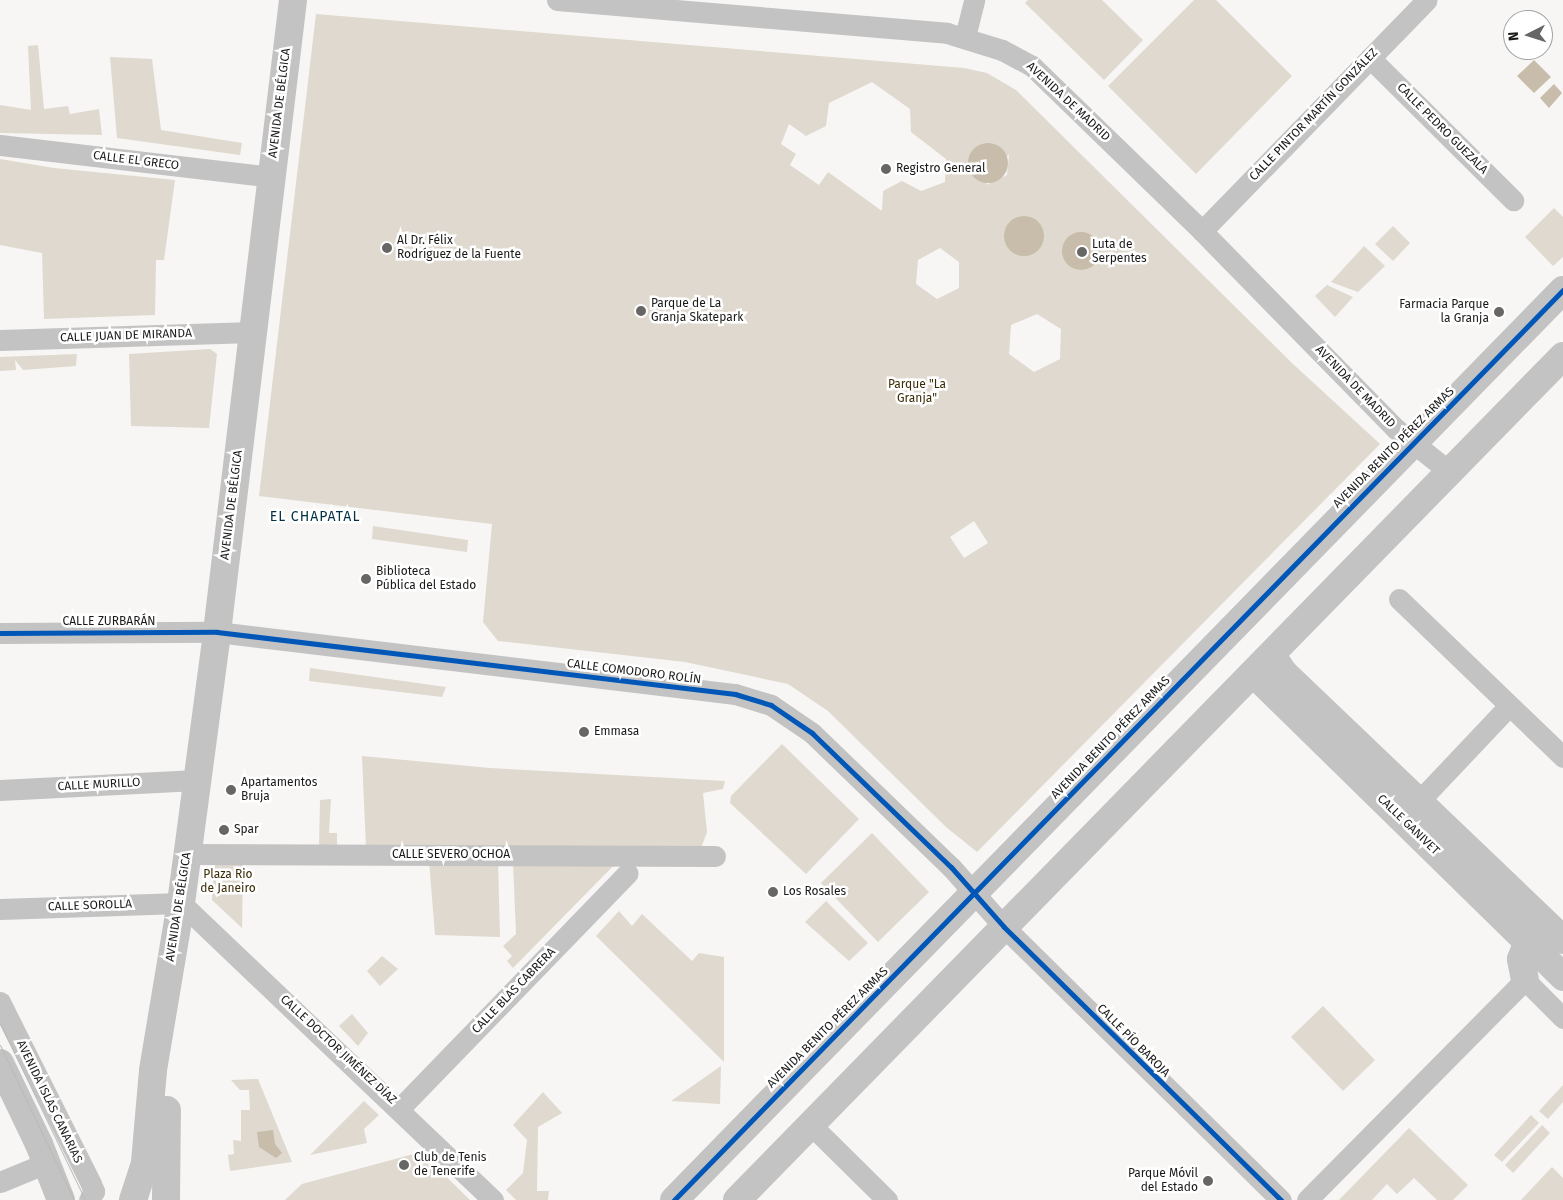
<!DOCTYPE html>
<html>
<head>
<meta charset="utf-8">
<style>
  body { margin:0 }
  #map { position:relative; width:1563px; height:1200px; overflow:hidden; background:#f7f6f4; font-family:"Fira Sans",sans-serif }
  div>[style] { position:absolute }
  [style*='--x'] { left:calc(var(--x)*1px); top:calc(var(--y)*1px); width:calc(var(--w)*1px); rotate:calc(var(--a)*1deg) }
  .green>* { inset:0; background:#dfd9cf }
  .water>* { inset:0; background:#c7bdaa }
  .round { border-radius:50% }
  .minor>* { height:21px; margin:-10.5px; padding:0 10.5px; transform-origin:10.5px; border-radius:10.5px; background:#c3c3c3 }
  .tertiary>* { height:28px; margin:-14px; padding:0 14px; transform-origin:14px; border-radius:14px; background:#c3c3c3 }
  .tram>* { height:1px; margin:-0.5px; padding:0 0.5px; transform-origin:0.5px; border-radius:0.5px; background:#babab8 }
  .cycleway>* { height:5px; margin:-2.5px; padding:0 2.5px; transform-origin:2.5px; border-radius:2.5px; background:#0057b8 }
  .dots>* { width:14px; height:14px; translate:-50% -50%; box-sizing:border-box; border:2px solid #fff; border-radius:50% }
  span { translate:-50% -50%; white-space:nowrap; text-align:center; line-height:1.15; -webkit-text-stroke:5px #fff; paint-order:stroke }
  .street-label { font-size:12px; color:#1a1918 }
  .poi-label { font-size:12px; color:#1a1918 }
  .left { translate:0 -50%; text-align:left }
  .right { translate:-100% -50%; text-align:right }
  .park-label { font-size:12px; color:#3b2c06 }
  .neighbourhood-label { font-size:14px; color:#013246; letter-spacing:1px }
  .north { position:absolute; left:1503px; top:10px; width:50px; height:50px; box-sizing:border-box; background:#fff; border:1px solid #a3a3a3; border-radius:50%; rotate:265deg; font-size:14px; font-weight:700; line-height:20px; text-align:center; color:#1a1918 }
  .north::after { content:''; display:block; margin:auto; width:18px; height:22px; background:#676665; clip-path:polygon(50% 0,100% 100%,50% 72%,0 100%) }
</style>
</head>
<body>
<div id="map">
  <div class="green">
    <i style="clip-path:polygon(1028px 0,1102px 0,1143px 40px,1104px 80px,1025px 3px)"></i>
    <i style="clip-path:polygon(1194px 0,1216px 0,1292px 76px,1196px 174px,1108px 86px)"></i>
    <i style="clip-path:polygon(evenodd,316px 14px,964px 68px,987px 73px,1016px 90px,1293px 364px,1380px 444px,977px 852px,946px 827px,828px 711px,788px 684px,685px 662px,498px 641px,483px 622px,492px 524px,259px 496px,316px 14px,872px 82px,910px 109px,911px 132px,946px 159px,945px 182px,921px 191px,902px 181px,883px 191px,882px 211px,828px 172px,819px 185px,790px 165px,796px 154px,781px 144px,789px 124px,806px 136px,826px 126px,829px 103px,872px 82px,316px 14px,1009px 154px,1007px 175px,986px 185px,1009px 154px,316px 14px,940px 248px,959px 262px,959px 288px,937px 299px,916px 284px,918px 260px,940px 248px,316px 14px,1037px 314px,1061px 329px,1060px 359px,1034px 372px,1009px 354px,1011px 325px,1037px 314px,316px 14px,974px 521px,988px 543px,964px 558px,950px 537px,974px 521px)"></i>
    <i style="clip-path:polygon(38px 45px,44px 109px,68px 106px,70px 114px,99px 109px,102px 135px,0 133px,0 105px,31px 110px,28px 46px)"></i>
    <i style="clip-path:polygon(110px 57px,152px 59px,161px 130px,242px 143px,240px 155px,117px 138px)"></i>
    <i style="clip-path:polygon(0 159px,54px 168px,175px 180px,164px 260px,156px 260px,155px 315px,44px 319px,42px 253px,0 245px)"></i>
    <i style="clip-path:polygon(1554px 208px,1563px 217px,1563px 257px,1553px 266px,1525px 237px)"></i>
    <i style="clip-path:polygon(1393px 226px,1410px 243px,1393px 261px,1375px 244px)"></i>
    <i style="clip-path:polygon(1364px 246px,1385px 266px,1358px 292px,1331px 282px)"></i>
    <i style="clip-path:polygon(1327px 285px,1353px 297px,1335px 317px,1315px 296px)"></i>
    <i style="clip-path:polygon(210px 349px,217px 354px,209px 428px,131px 426px,129px 354px)"></i>
    <i style="clip-path:polygon(77px 354px,76px 366px,23px 370px,15px 360px,16px 370px,0 371px,0 357px)"></i>
    <i style="clip-path:polygon(373px 526px,468px 540px,467px 552px,372px 539px)"></i>
    <i style="clip-path:polygon(310px 668px,446px 687px,442px 697px,309px 681px)"></i>
    <i style="clip-path:polygon(782px 744px,859px 819px,806px 874px,730px 803px,731px 796px)"></i>
    <i style="clip-path:polygon(362px 756px,490px 768px,725px 781px,723px 789px,703px 793px,707px 832px,701px 848px,366px 848px)"></i>
    <i style="clip-path:polygon(331px 799px,329px 833px,337px 833px,337px 848px,319px 847px,320px 800px)"></i>
    <i style="clip-path:polygon(872px 833px,929px 892px,878px 942px,821px 883px)"></i>
    <i style="clip-path:polygon(619px 860px,513px 968px,507px 961px,512px 956px,503px 946px,516px 934px,513px 863px)"></i>
    <i style="clip-path:polygon(429px 861px,498px 861px,500px 937px,435px 935px)"></i>
    <i style="clip-path:polygon(214px 864px,243px 864px,242px 928px,212px 900px)"></i>
    <i style="clip-path:polygon(826px 901px,868px 943px,849px 961px,805px 922px)"></i>
    <i style="clip-path:polygon(619px 911px,632px 926px,642px 914px,692px 961px,699px 953px,724px 957px,724px 1062px,596px 936px)"></i>
    <i style="clip-path:polygon(382px 956px,398px 969px,380px 986px,367px 971px)"></i>
    <i style="clip-path:polygon(1323px 1006px,1375px 1060px,1343px 1091px,1291px 1037px)"></i>
    <i style="clip-path:polygon(352px 1014px,368px 1033px,358px 1046px,339px 1026px)"></i>
    <i style="clip-path:polygon(721px 1066px,720px 1104px,671px 1101px)"></i>
    <i style="clip-path:polygon(258px 1079px,292px 1162px,230px 1171px,228px 1155px,234px 1154px,233px 1140px,241px 1141px,241px 1110px,250px 1110px,249px 1090px,240px 1090px,231px 1080px)"></i>
    <i style="clip-path:polygon(1563px 1085px,1563px 1102px,1548px 1119px,1539px 1111px)"></i>
    <i style="clip-path:polygon(543px 1092px,562px 1113px,538px 1127px,537px 1191px,549px 1191px,548px 1200px,516px 1200px,506px 1190px,523px 1173px,527px 1140px,513px 1125px)"></i>
    <i style="clip-path:polygon(364px 1101px,379px 1115px,364px 1129px,367px 1143px,310px 1155px)"></i>
    <i style="clip-path:polygon(1531px 1115px,1539px 1123px,1502px 1162px,1494px 1155px)"></i>
    <i style="clip-path:polygon(1542px 1125px,1550px 1133px,1513px 1173px,1505px 1165px)"></i>
    <i style="clip-path:polygon(1409px 1128px,1468px 1185px,1453px 1200px,1437px 1200px,1414px 1178px,1397px 1194px,1387px 1184px,1372px 1200px,1339px 1200px)"></i>
    <i style="clip-path:polygon(421px 1152px,470px 1200px,285px 1200px,302px 1184px)"></i>
    <i style="clip-path:polygon(1552px 1167px,1563px 1178px,1563px 1200px,1521px 1200px)"></i>
  </div>
  <div class="water">
    <i style="clip-path:polygon(1534px 60px,1551px 77px,1534px 93px,1517px 76px)"></i>
    <i style="clip-path:polygon(1554px 84px,1562px 93px,1549px 108px,1540px 98px)"></i>
    <i class="round" style="left:968px;top:143px;width:40px;height:40px"></i>
    <i class="round" style="left:1004px;top:216px;width:40px;height:40px"></i>
    <i class="round" style="left:1062px;top:232px;width:38px;height:38px"></i>
    <i style="clip-path:polygon(273px 1130px,275px 1144px,282px 1153px,276px 1158px,259px 1147px,257px 1132px)"></i>
  </div>
  <div class="minor">
    <i style="--x:557;--y:0;--w:391;--a:4.8"></i>
    <i style="--x:947;--y:33;--w:58;--a:17.2"></i>
    <i style="--x:1002;--y:50;--w:34;--a:28"></i>
    <i style="--x:1032;--y:66;--w:237;--a:44.1"></i>
    <i style="--x:1202;--y:231;--w:277;--a:45.6"></i>
    <i style="--x:1396;--y:429;--w:70;--a:38.7"></i>
    <i style="--x:965;--y:37;--w:38;--a:-76"></i>
    <i style="--x:1370;--y:58;--w:202;--a:44.8"></i>
    <i style="--x:0;--y:145;--w:274;--a:6.7"></i>
    <i style="--x:1202;--y:231;--w:322;--a:-45.8"></i>
    <i style="--x:0;--y:340;--w:253;--a:-1.8"></i>
    <i style="--x:1399;--y:599;--w:228;--a:43.9"></i>
    <i style="--x:0;--y:633;--w:217;--a:-0.3"></i>
    <i style="--x:217;--y:632;--w:522;--a:6.83"></i>
    <i style="--x:735;--y:694;--w:38;--a:17"></i>
    <i style="--x:771;--y:705;--w:50;--a:34.3"></i>
    <i style="--x:812;--y:733;--w:193;--a:44"></i>
    <i style="--x:951;--y:867;--w:80;--a:48.5"></i>
    <i style="--x:1004;--y:927;--w:389;--a:44.6"></i>
    <i style="--x:0;--y:790;--w:197;--a:-2.9"></i>
    <i style="--x:1420;--y:800;--w:129;--a:-46.6"></i>
    <i style="--x:187;--y:854;--w:528;--a:0.22"></i>
    <i style="--x:0;--y:909;--w:181;--a:-1.9"></i>
    <i style="--x:181;--y:903;--w:431;--a:43.6"></i>
    <i style="--x:0;--y:1002;--w:203;--a:63.4"></i>
    <i style="--x:91;--y:1184;--w:8;--a:67"></i>
    <i style="--x:94;--y:1191;--w:10;--a:119"></i>
    <i style="--x:400;--y:1108;--w:327;--a:-45.9"></i>
    <i style="--x:811;--y:1125;--w:107;--a:44.6"></i>
    <i style="--x:0;--y:1182;--w:50;--a:-22.4"></i>
    <i style="--x:1307;--y:1200;--w:310;--a:-45.3"></i>
    <i style="--x:1525;--y:980;--w:54;--a:45"></i>
  </div>
  <div class="tertiary">
    <i style="--x:1272;--y:655;--w:20;--a:57"></i>
    <i style="--x:1283;--y:672;--w:388;--a:43.7"></i>
    <i style="--x:1254;--y:674;--w:433;--a:44.4"></i>
    <i style="--x:1525;--y:980;--w:21;--a:-101"></i>
    <i style="--x:1521;--y:959;--w:18;--a:-68"></i>
    <i style="--x:1528;--y:942;--w:14;--a:-45"></i>
    <i style="--x:0;--y:1063;--w:90;--a:64.3"></i>
    <i style="--x:39;--y:1144;--w:60;--a:68.6"></i>
    <i style="--x:133;--y:1200;--w:40;--a:-72"></i>
    <i style="--x:145;--y:1162;--w:92;--a:-85"></i>
    <i style="--x:153;--y:1070;--w:169;--a:-80.5"></i>
    <i style="--x:181;--y:903;--w:273;--a:-82.4"></i>
    <i style="--x:217;--y:632;--w:637;--a:-83.14"></i>
    <i style="--x:166;--y:1200;--w:90;--a:-89.4"></i>
    <i style="--x:674;--y:1200;--w:1272;--a:-45.67"></i>
    <i style="--x:737;--y:1200;--w:1181;--a:-45.62"></i>
  </div>
  <div class="tram">
    <i style="--x:0;--y:1023;--w:196;--a:64.3"></i>
    <i style="--x:0;--y:1045;--w:172;--a:64.5"></i>
  </div>
  <div class="cycleway">
    <i style="--x:0;--y:633;--w:217;--a:-0.3"></i>
    <i style="--x:217;--y:632;--w:522;--a:6.83"></i>
    <i style="--x:735;--y:694;--w:38;--a:17"></i>
    <i style="--x:771;--y:705;--w:50;--a:34.3"></i>
    <i style="--x:812;--y:733;--w:193;--a:44"></i>
    <i style="--x:951;--y:867;--w:80;--a:48.5"></i>
    <i style="--x:1004;--y:927;--w:389;--a:44.6"></i>
    <i style="--x:674;--y:1200;--w:1272;--a:-45.67"></i>
  </div>
  <div class="dots">
    <i style="left:886px;top:169px;background:#676665"></i>
    <i style="left:387px;top:248px;background:#676665"></i>
    <i style="left:1082px;top:252px;background:#676665"></i>
    <i style="left:641px;top:311px;background:#676665"></i>
    <i style="left:1499px;top:312px;background:#676665"></i>
    <i style="left:366px;top:579px;background:#676665"></i>
    <i style="left:584px;top:732px;background:#676665"></i>
    <i style="left:231px;top:790px;background:#676665"></i>
    <i style="left:224px;top:830px;background:#676665"></i>
    <i style="left:773px;top:892px;background:#676665"></i>
    <i style="left:404px;top:1165px;background:#676665"></i>
    <i style="left:1208px;top:1181px;background:#676665"></i>
  </div>
  <div class="street-label">
    <span style="left:1068px;top:102px;rotate:43deg">AVENIDA DE MADRID</span>
    <span style="left:280px;top:103px;rotate:-83deg">AVENIDA DE BÉLGICA</span>
    <span style="left:1314px;top:115px;rotate:-46deg">CALLE PINTOR MARTÍN GONZÁLEZ</span>
    <span style="left:1442px;top:129px;rotate:45deg">CALLE PEDRO GUEZALA</span>
    <span style="left:136px;top:161px;rotate:7deg">CALLE EL GRECO</span>
    <span style="left:126px;top:336px;rotate:-2deg">CALLE JUAN DE MIRANDA</span>
    <span style="left:1355px;top:387px;rotate:46deg">AVENIDA DE MADRID</span>
    <span style="left:1394px;top:448px;rotate:-45deg">AVENIDA BENITO PÉREZ ARMAS</span>
    <span style="left:232px;top:505px;rotate:-83deg">AVENIDA DE BÉLGICA</span>
    <span style="left:109px;top:622px">CALLE ZURBARÁN</span>
    <span style="left:634px;top:672px;rotate:7deg">CALLE COMODORO ROLÍN</span>
    <span style="left:1111px;top:738px;rotate:-46deg">AVENIDA BENITO PÉREZ ARMAS</span>
    <span style="left:99px;top:785px;rotate:-3deg">CALLE MURILLO</span>
    <span style="left:1408px;top:825px;rotate:44deg">CALLE GANIVET</span>
    <span style="left:451px;top:855px">CALLE SEVERO OCHOA</span>
    <span style="left:90px;top:906px;rotate:-2deg">CALLE SOROLLA</span>
    <span style="left:179px;top:907px;rotate:-81deg">AVENIDA DE BÉLGICA</span>
    <span style="left:514px;top:991px;rotate:-46deg">CALLE BLAS CABRERA</span>
    <span style="left:828px;top:1028px;rotate:-45deg">AVENIDA BENITO PÉREZ ARMAS</span>
    <span style="left:1133px;top:1041px;rotate:45deg">CALLE PÍO BAROJA</span>
    <span style="left:338px;top:1050px;rotate:43deg">CALLE DOCTOR JIMÉNEZ DÍAZ</span>
    <span style="left:49px;top:1102px;rotate:64deg">AVENIDA ISLAS CANARIAS</span>
  </div>
  <div class="poi-label">
    <span class="left" style="left:896px;top:169px">Registro General</span>
    <span class="left" style="left:397px;top:248px">Al Dr. Félix<br>Rodríguez de la Fuente</span>
    <span class="left" style="left:1092px;top:252px">Luta de<br>Serpentes</span>
    <span class="left" style="left:651px;top:311px">Parque de La<br>Granja Skatepark</span>
    <span class="right" style="left:1489px;top:312px">Farmacia Parque<br>la Granja</span>
    <span class="left" style="left:376px;top:579px">Biblioteca<br>Pública del Estado</span>
    <span class="left" style="left:594px;top:732px">Emmasa</span>
    <span class="left" style="left:241px;top:790px">Apartamentos<br>Bruja</span>
    <span class="left" style="left:234px;top:830px">Spar</span>
    <span class="left" style="left:783px;top:892px">Los Rosales</span>
    <span class="left" style="left:414px;top:1165px">Club de Tenis<br>de Tenerife</span>
    <span class="right" style="left:1198px;top:1181px">Parque Móvil<br>del Estado</span>
  </div>
  <div class="park-label">
    <span style="left:917px;top:392px">Parque "La<br>Granja"</span>
    <span style="left:228px;top:882px">Plaza Rio<br>de Janeiro</span>
  </div>
  <div class="neighbourhood-label">
    <span style="left:315px;top:517px">EL CHAPATAL</span>
  </div>
  <div class="north">N</div>
</div>
</body>
</html>
